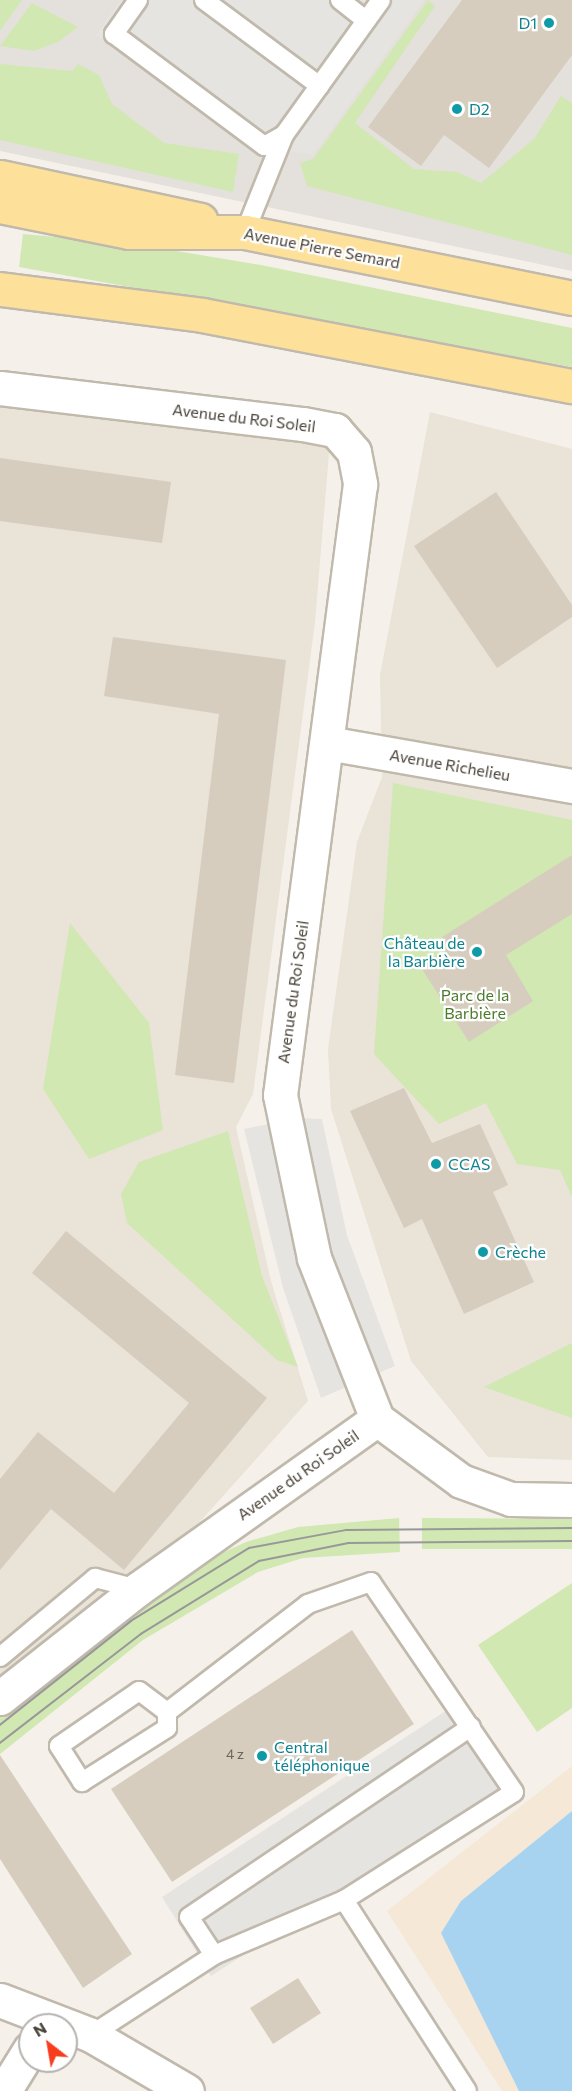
<!DOCTYPE html>
<html>
<head>
<meta charset="utf-8">
<style>
  body { margin:0 }
  #map { position:relative; width:572px; height:2091px; overflow:hidden; background:#f5f1ea; font-family:Commissioner,sans-serif }
  div>[style] { position:absolute }
  [style*='--x'] { left:calc(var(--x)*1px); top:calc(var(--y)*1px); width:calc(var(--w)*1px); rotate:calc(var(--a)*1deg) }
  .residential>* { inset:0; background:#e9e3d8 }
  .commercial>* { inset:0; background:#f6e8d6 }
  .industrial>* { inset:0; background:#e4e0db }
  .green>* { inset:0; background:#d1e8b3 }
  .parking>* { inset:0; background:#e6e4e1 }
  .water>* { inset:0; background:#a7d3f0 }
  .building>* { inset:0; background:#d6cdbf }
  .roads { filter:drop-shadow(2px 0 #c0b9ac) drop-shadow(-2px 0 #c0b9ac) drop-shadow(0 2px #c0b9ac) drop-shadow(0 -2px #c0b9ac) }
  .service>* { height:18px; margin:-9px; padding:0 9px; transform-origin:9px; border-radius:9px; background:#fff }
  .minor>* { height:33px; margin:-16.5px; padding:0 16.5px; transform-origin:16.5px; border-radius:16.5px; background:#fff }
  .primary>* { height:33px; margin:-16.5px; padding:0 16.5px; transform-origin:16.5px; border-radius:16.5px; background:#fde09a }
  .tram>* { height:1.5px; margin:-0.75px; padding:0 0.75px; transform-origin:0.75px; border-radius:0.75px; background:#989898 }
  .dots>* { width:16px; height:16px; translate:-50% -50%; box-sizing:border-box; border:3px solid #fff; border-radius:50% }
  span { translate:-50% -50%; white-space:nowrap; text-align:center; line-height:1.15; -webkit-text-stroke:4.5px #fff; paint-order:stroke }
  .number-label { font-size:14px; color:#6c655a }
  .number-label span { -webkit-text-stroke-width:0 }
  .culture-label { font-size:16px; color:#0d838f }
  .right { translate:-100% -50%; text-align:right }
  .left { translate:0 -50%; text-align:left }
  .street-label { font-size:16px; color:#494238 }
  .park-label { font-size:16px; color:#4a7b2b }
  .north { position:absolute; left:18px; top:2013px; width:60px; height:60px; box-sizing:border-box; background:#fff; border:2px solid #b6b3af; border-radius:50%; rotate:329deg; font-size:16px; font-weight:700; line-height:24px; text-align:center; color:#494238 }
  .north::after { content:''; display:block; margin:auto; width:21px; height:27px; background:#f83d1e; clip-path:polygon(50% 0,100% 100%,50% 72%,0 100%) }
</style>
</head>
<body>
<div id="map">
  <div class="residential">
    <i style="clip-path:polygon(0 402px,330px 441px,315px 622px,253px 1094px,236px 1127px,271px 1281px,308px 1401px,198px 1524px,0 1686px)"></i>
    <i style="clip-path:polygon(430px 412px,572px 449px,572px 1460px,488px 1457px,411px 1361px,331px 1109px,328px 1049px,357px 842px,382px 777px,380px 675px)"></i>
  </div>
  <div class="commercial">
    <i style="clip-path:polygon(572px 1766px,572px 2091px,502px 2091px,387px 1911px)"></i>
  </div>
  <div class="industrial">
    <i style="clip-path:polygon(0 0,572px 0,572px 271px,0 151px)"></i>
  </div>
  <div class="green">
    <i style="clip-path:polygon(1px 0,22px 0,0 31px,0 1px)"></i>
    <i style="clip-path:polygon(428px 0,435px 6px,355px 123px,414px 169px,457px 172px,481px 183px,534px 139px,561px 96px,572px 103px,572px 255px,307px 186px,300px 163px,313px 159px)"></i>
    <i style="clip-path:polygon(32px 3px,78px 27px,58px 42px,34px 51px,0 46px)"></i>
    <i style="clip-path:polygon(0 64px,72px 71px,78px 64px,99px 75px,112px 104px,164px 143px,239px 154px,233px 192px,0 140px)"></i>
    <i style="clip-path:polygon(23px 234px,134px 244px,261px 265px,572px 328px,572px 367px,19px 267px)"></i>
    <i style="clip-path:polygon(393px 783px,572px 820px,572px 1197px,560px 1170px,517px 1164px,486px 1103px,439px 1124px,374px 1054px)"></i>
    <i style="clip-path:polygon(70px 923px,149px 1023px,163px 1130px,89px 1159px,43px 1089px)"></i>
    <i style="clip-path:polygon(228px 1131px,262px 1276px,298px 1367px,277px 1360px,127px 1223px,121px 1194px,139px 1162px)"></i>
    <i style="clip-path:polygon(572px 1343px,572px 1418px,484px 1387px)"></i>
    <i style="clip-path:polygon(399px 1518px,400px 1552px,303px 1558px,258px 1572px,143px 1640px,0 1754px,0 1711px,196px 1565px,246px 1542px,298px 1527px)"></i>
    <i style="clip-path:polygon(422px 1518px,572px 1519px,572px 1549px,422px 1549px)"></i>
    <i style="clip-path:polygon(572px 1583px,572px 1708px,537px 1732px,478px 1645px)"></i>
  </div>
  <div class="parking">
    <i style="clip-path:polygon(121px 0,424px 0,313px 155px,282px 150px,96px 35px)"></i>
    <i style="clip-path:polygon(298px 1118px,322px 1119px,347px 1235px,395px 1366px,321px 1398px,283px 1288px,244px 1129px)"></i>
    <i style="clip-path:polygon(450px 1708px,509px 1784px,211px 1976px,162px 1897px)"></i>
  </div>
  <div class="water">
    <i style="clip-path:polygon(572px 1811px,572px 2091px,519px 2091px,441px 1933px,461px 1901px)"></i>
  </div>
  <div class="building">
    <i style="clip-path:polygon(462px 0,572px 0,572px 55px,489px 168px,444px 135px,421px 166px,368px 127px)"></i>
    <i style="clip-path:polygon(0 458px,171px 482px,162px 543px,0 521px)"></i>
    <i style="clip-path:polygon(496px 492px,572px 605px,572px 617px,497px 668px,414px 546px)"></i>
    <i style="clip-path:polygon(113px 637px,286px 660px,234px 1083px,175px 1075px,219px 714px,104px 696px)"></i>
    <i style="clip-path:polygon(572px 855px,572px 914px,506px 955px,533px 1001px,469px 1042px,420px 966px,448px 948px,442px 937px)"></i>
    <i style="clip-path:polygon(404px 1088px,432px 1143px,480px 1124px,508px 1185px,493px 1192px,534px 1282px,464px 1314px,422px 1219px,404px 1228px,350px 1111px)"></i>
    <i style="clip-path:polygon(66px 1231px,267px 1398px,124px 1570px,51px 1509px,0 1570px,0 1479px,38px 1432px,114px 1493px,189px 1403px,32px 1273px)"></i>
    <i style="clip-path:polygon(352px 1630px,414px 1724px,172px 1882px,111px 1789px)"></i>
    <i style="clip-path:polygon(0 1755px,132px 1954px,83px 1988px,0 1859px)"></i>
    <i style="clip-path:polygon(298px 1978px,321px 2013px,273px 2044px,250px 2008px)"></i>
  </div>
  <div class="roads">
    <div class="service">
      <i style="--x:138;--y:0;--w:42;--a:125.2"></i>
      <i style="--x:114;--y:34;--w:187;--a:36.7"></i>
      <i style="--x:264;--y:146;--w:23;--a:-29"></i>
      <i style="--x:204;--y:0;--w:144;--a:36.6"></i>
      <i style="--x:340;--y:0;--w:33;--a:38"></i>
      <i style="--x:245;--y:232;--w:105;--a:-68.1"></i>
      <i style="--x:284;--y:135;--w:166;--a:-54.3"></i>
      <i style="--x:0;--y:1657;--w:124;--a:-39.7"></i>
      <i style="--x:95;--y:1578;--w:44;--a:14.3"></i>
      <i style="--x:344;--y:1900;--w:227;--a:57.2"></i>
      <i style="--x:214;--y:1955;--w:45;--a:-123.3"></i>
      <i style="--x:189;--y:1917;--w:340;--a:-34"></i>
      <i style="--x:91;--y:2035;--w:147;--a:-33"></i>
      <i style="--x:214;--y:1955;--w:141;--a:-22.9"></i>
      <i style="--x:344;--y:1900;--w:201;--a:-32.4"></i>
      <i style="--x:514;--y:1792;--w:254;--a:-124.3"></i>
      <i style="--x:371;--y:1582;--w:67;--a:160.8"></i>
      <i style="--x:308;--y:1604;--w:178;--a:142.5"></i>
      <i style="--x:167;--y:1712;--w:35;--a:-143"></i>
      <i style="--x:139;--y:1691;--w:97;--a:145.5"></i>
      <i style="--x:59;--y:1746;--w:43;--a:57.4"></i>
      <i style="--x:82;--y:1782;--w:101;--a:-32.4"></i>
      <i style="--x:167;--y:1728;--w:16;--a:-90"></i>
    </div>
    <div class="minor">
      <i style="--x:0;--y:388;--w:305;--a:6.8"></i>
      <i style="--x:303;--y:424;--w:33;--a:11"></i>
      <i style="--x:335;--y:430;--w:29;--a:49"></i>
      <i style="--x:354;--y:452;--w:33;--a:79"></i>
      <i style="--x:360;--y:484;--w:616;--a:97.46"></i>
      <i style="--x:280;--y:1095;--w:167;--a:78.2"></i>
      <i style="--x:314;--y:1258;--w:173;--a:68.6"></i>
      <i style="--x:328;--y:743;--w:248;--a:10"></i>
      <i style="--x:377;--y:1419;--w:104;--a:36.4"></i>
      <i style="--x:461;--y:1481;--w:53;--a:19.8"></i>
      <i style="--x:511;--y:1499;--w:61;--a:0.9"></i>
      <i style="--x:0;--y:1698;--w:176;--a:-38.3"></i>
      <i style="--x:138;--y:1589;--w:293;--a:-35.4"></i>
      <i style="--x:0;--y:2000;--w:97;--a:21"></i>
      <i style="--x:91;--y:2035;--w:111;--a:30.3"></i>
      <i style="--x:4;--y:2091;--w:49;--a:-58.2"></i>
    </div>
    <div class="primary">
      <i style="--x:0;--y:177;--w:205;--a:12.1"></i>
      <i style="--x:0;--y:206;--w:132;--a:11.4"></i>
      <i style="--x:129;--y:232;--w:116;--a:0"></i>
      <i style="--x:245;--y:232;--w:334;--a:11.4"></i>
      <i style="--x:0;--y:289;--w:204;--a:7.3"></i>
      <i style="--x:202;--y:315;--w:377;--a:10.9"></i>
    </div>
  </div>
  <div class="tram">
    <i style="--x:0;--y:1725;--w:167;--a:-38.4"></i>
    <i style="--x:131;--y:1621;--w:139;--a:-31.7"></i>
    <i style="--x:249;--y:1548;--w:99;--a:-10.5"></i>
    <i style="--x:346;--y:1530;--w:226;--a:-0.5"></i>
    <i style="--x:0;--y:1743;--w:178;--a:-37.7"></i>
    <i style="--x:141;--y:1634;--w:139;--a:-31.7"></i>
    <i style="--x:259;--y:1561;--w:91;--a:-11.4"></i>
    <i style="--x:348;--y:1543;--w:224;--a:-0.5"></i>
  </div>
  <div class="dots">
    <i style="left:549px;top:23px;background:#0f9aa8"></i>
    <i style="left:457px;top:109px;background:#0f9aa8"></i>
    <i style="left:477px;top:952px;background:#0f9aa8"></i>
    <i style="left:436px;top:1164px;background:#0f9aa8"></i>
    <i style="left:483px;top:1252px;background:#0f9aa8"></i>
    <i style="left:262px;top:1756px;background:#0f9aa8"></i>
  </div>
  <div class="number-label">
    <span style="left:235px;top:1754px">4 z</span>
  </div>
  <div class="culture-label">
    <span class="right" style="left:537px;top:23px">D1</span>
    <span class="left" style="left:469px;top:109px">D2</span>
    <span class="right" style="left:465px;top:952px">Château de<br>la Barbière</span>
    <span class="left" style="left:448px;top:1164px">CCAS</span>
    <span class="left" style="left:495px;top:1252px">Crèche</span>
    <span class="left" style="left:274px;top:1756px">Central<br>téléphonique</span>
  </div>
  <div class="street-label">
    <span style="left:322px;top:248px;rotate:11deg">Avenue Pierre Semard</span>
    <span style="left:244px;top:418px;rotate:7deg">Avenue du Roi Soleil</span>
    <span style="left:450px;top:765px;rotate:10deg">Avenue Richelieu</span>
    <span style="left:293px;top:992px;rotate:-82deg">Avenue du Roi Soleil</span>
    <span style="left:298px;top:1475px;rotate:-35deg">Avenue du Roi Soleil</span>
  </div>
  <div class="park-label">
    <span style="left:475px;top:1004px">Parc de la<br>Barbière</span>
  </div>
  <div class="north">N</div>
</div>
</body>
</html>
